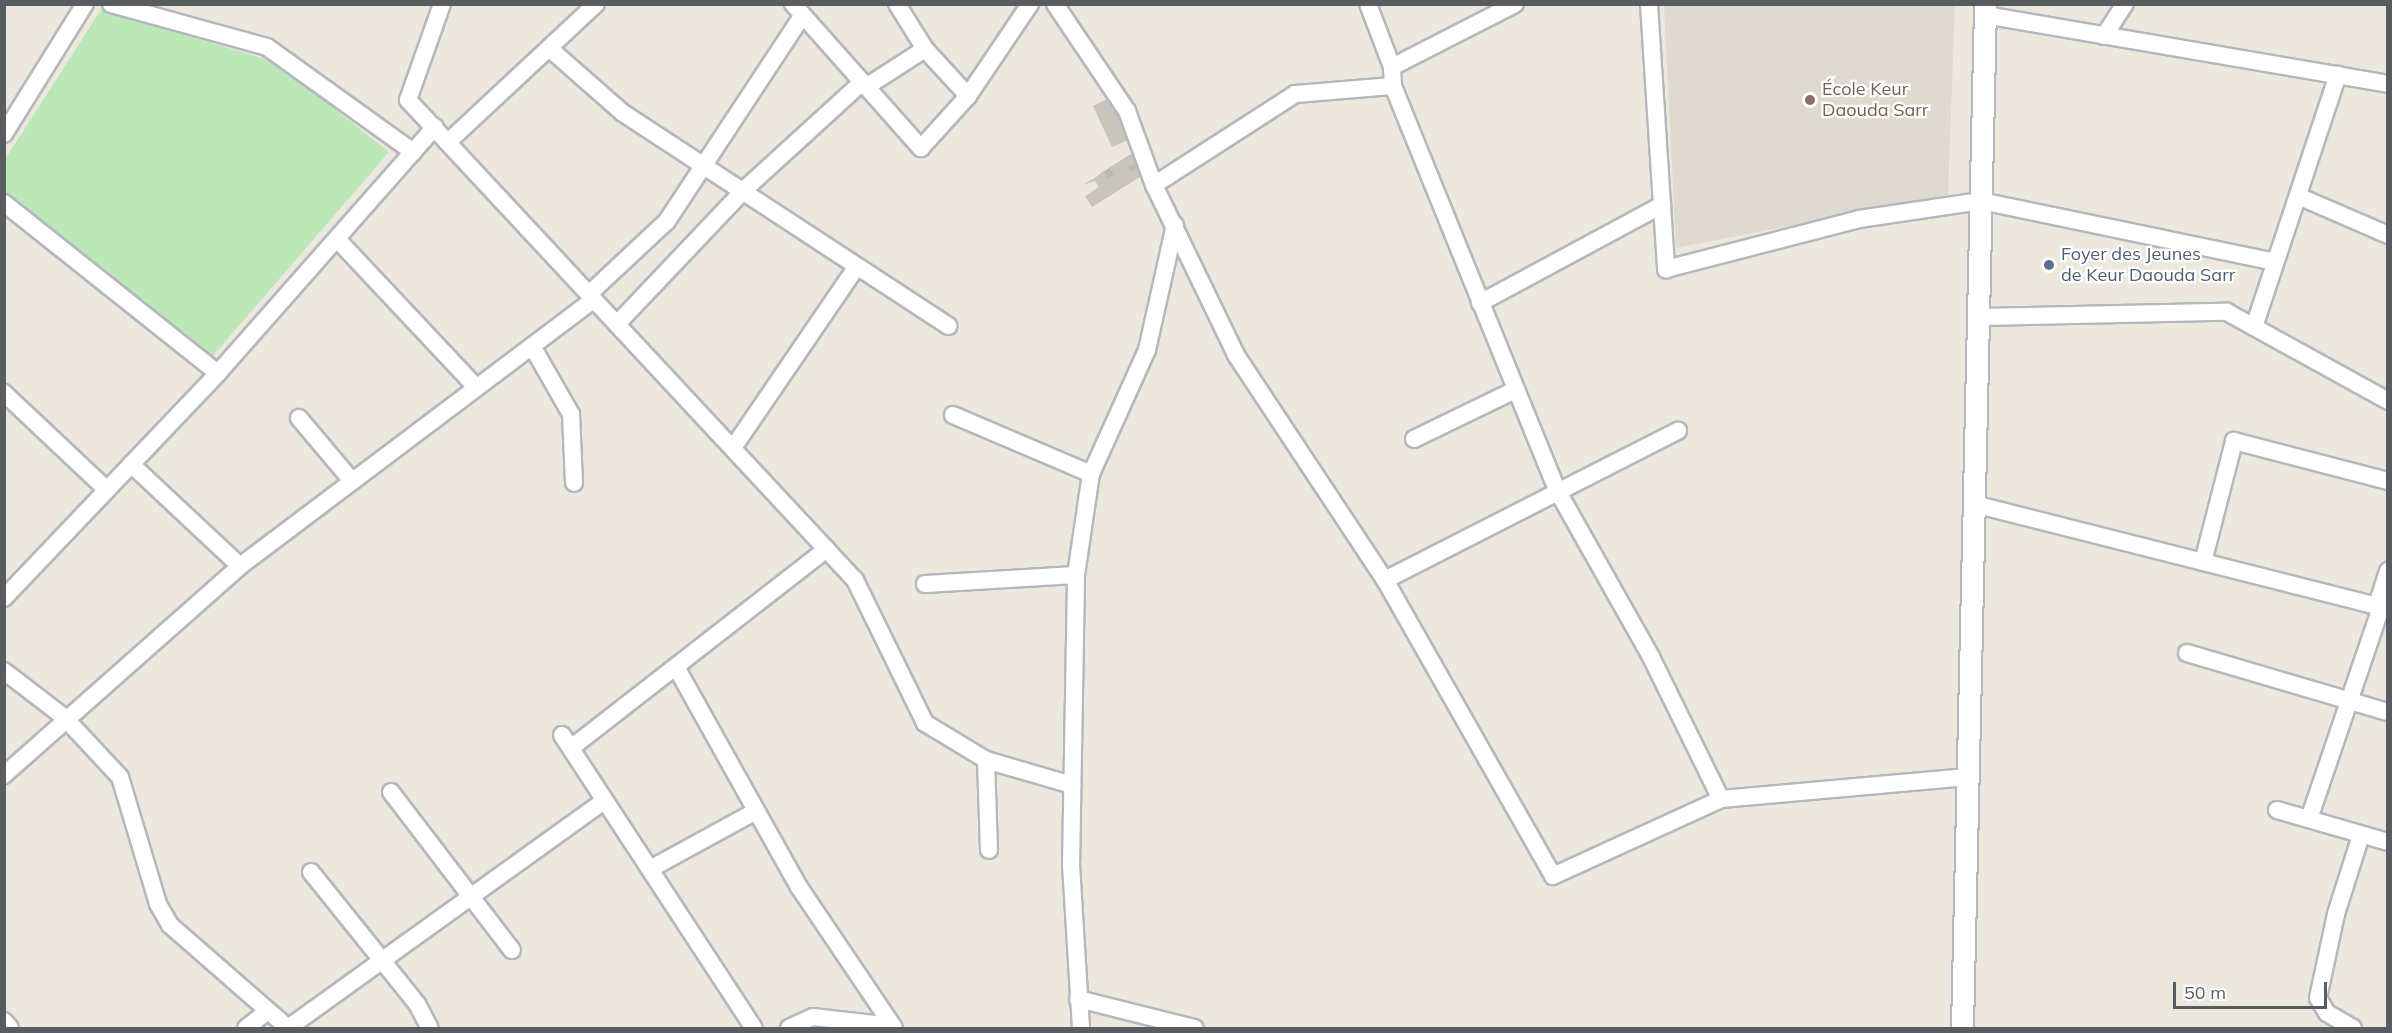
<!DOCTYPE html>
<html>
<head>
<meta charset="utf-8">
<style>
  body { margin:0 }
  #map { position:relative; width:2392px; height:1033px; overflow:hidden; background:#ede8de; font-family:Mulish,sans-serif }
  div>[style] { position:absolute }
  [style*='--x'] { left:calc(var(--x)*1px); top:calc(var(--y)*1px); width:calc(var(--w)*1px); rotate:calc(var(--a)*1deg) }
  .education>* { inset:0; background:#dfdacf }
  .green>* { inset:0; background:#bce7b7 }
  .shadow>* { inset:0; background:#0003 }
  .building>* { inset:0; background:#c9c5bd }
  .roads { filter:drop-shadow(2px 0 #b4b8bd) drop-shadow(-2px 0 #b4b8bd) drop-shadow(0 2px #b4b8bd) drop-shadow(0 -2px #b4b8bd) }
  .minor>* { height:16px; margin:-8px; padding:0 8px; transform-origin:8px; border-radius:8px; background:#fff }
  .tertiary>* { height:21px; margin:-10.5px; padding:0 10.5px; transform-origin:10.5px; border-radius:10.5px; background:#fff }
  .dots>* { width:16px; height:16px; translate:-50% -50%; box-sizing:border-box; border:3px solid #fff; border-radius:50% }
  span { translate:-50% -50%; white-space:nowrap; text-align:center; line-height:1.15; -webkit-text-stroke:4.5px #fff; paint-order:stroke }
  .education-label { font-size:18px; color:#785e54 }
  .left { translate:0 -50%; text-align:left }
  .service-label { font-size:18px; color:#4e5e75 }
  .frame { position:absolute; inset:0; border:6px solid #575d61; pointer-events:none }
  .scale { position:absolute; left:2173px; top:982px; width:154px; height:27px; box-sizing:border-box; border:3px solid #575d61; border-top:0; padding-left:8px; font-size:18px; line-height:21px; white-space:nowrap; color:#575d61; -webkit-text-stroke:4px #fff; paint-order:stroke }
</style>
</head>
<body>
<div id="map">
  <div class="education">
    <i style="clip-path:polygon(1664px 5px,1955px 5px,1948px 195px,1676px 248px)"></i>
  </div>
  <div class="green">
    <i style="clip-path:polygon(101px 10px,275px 62px,389px 152px,211px 358px,5px 202px,4px 161px)"></i>
  </div>
  <div class="shadow">
    <i style="clip-path:polygon(1141px 148px,1134px 161px,1137px 168px,1149px 160px,1152px 166px,1087px 196px,1100px 186px,1095px 178px,1101px 173px)"></i>
  </div>
  <div class="building">
    <i style="clip-path:polygon(1111px 97px,1131px 139px,1112px 147px,1093px 106px)"></i>
    <i style="clip-path:polygon(1135px 153px,1140px 160px,1128px 167px,1131px 172px,1143px 165px,1148px 172px,1092px 207px,1085px 196px,1099px 187px,1095px 181px,1083px 185px,1104px 172px,1108px 178px,1114px 174px,1110px 168px)"></i>
  </div>
  <div class="roads">
    <div class="minor">
      <i style="--x:111;--y:4;--w:162;--a:15.4"></i>
      <i style="--x:267;--y:47;--w:180;--a:35.7"></i>
      <i style="--x:442;--y:4;--w:102;--a:109.5"></i>
      <i style="--x:408;--y:100;--w:656;--a:47.04"></i>
      <i style="--x:855;--y:580;--w:159;--a:63.9"></i>
      <i style="--x:925;--y:723;--w:71;--a:31.2"></i>
      <i style="--x:986;--y:760;--w:90;--a:88.1"></i>
      <i style="--x:793;--y:4;--w:193;--a:48.4"></i>
      <i style="--x:921;--y:148;--w:70;--a:-47.9"></i>
      <i style="--x:968;--y:96;--w:111;--a:-56"></i>
      <i style="--x:897;--y:4;--w:53;--a:58.1"></i>
      <i style="--x:925;--y:49;--w:64;--a:47.5"></i>
      <i style="--x:1055;--y:4;--w:129;--a:56.1"></i>
      <i style="--x:1127;--y:111;--w:79;--a:70"></i>
      <i style="--x:1154;--y:185;--w:189;--a:64.2"></i>
      <i style="--x:1236;--y:355;--w:270;--a:56.5"></i>
      <i style="--x:1385;--y:580;--w:340;--a:60.4"></i>
      <i style="--x:1553;--y:876;--w:185;--a:-24.6"></i>
      <i style="--x:1721;--y:799;--w:248;--a:-5.1"></i>
      <i style="--x:1368;--y:4;--w:67;--a:69.1"></i>
      <i style="--x:1392;--y:67;--w:19;--a:87"></i>
      <i style="--x:1393;--y:86;--w:436;--a:67.9"></i>
      <i style="--x:1557;--y:490;--w:192;--a:60.6"></i>
      <i style="--x:1651;--y:657;--w:158;--a:63.8"></i>
      <i style="--x:1649;--y:4;--w:266;--a:86.3"></i>
      <i style="--x:1666;--y:269;--w:199;--a:-14.5"></i>
      <i style="--x:1859;--y:219;--w:123;--a:-8.4"></i>
      <i style="--x:1981;--y:201;--w:300;--a:11.7"></i>
      <i style="--x:1985;--y:15;--w:409;--a:9.7"></i>
      <i style="--x:2104;--y:36;--w:38;--a:-57"></i>
      <i style="--x:549;--y:48;--w:98;--a:41.3"></i>
      <i style="--x:623;--y:113;--w:389;--a:33.2"></i>
      <i style="--x:1392;--y:67;--w:138;--a:-27.1"></i>
      <i style="--x:866;--y:87;--w:70;--a:-32.8"></i>
      <i style="--x:4;--y:134;--w:153;--a:-58.1"></i>
      <i style="--x:448;--y:142;--w:202;--a:-43"></i>
      <i style="--x:1154;--y:185;--w:168;--a:-32.8"></i>
      <i style="--x:1295;--y:94;--w:98;--a:-4.7"></i>
      <i style="--x:2298;--y:196;--w:98;--a:23.4"></i>
      <i style="--x:4;--y:203;--w:273;--a:38.5"></i>
      <i style="--x:337;--y:239;--w:204;--a:46.8"></i>
      <i style="--x:589;--y:294;--w:107;--a:-43.1"></i>
      <i style="--x:667;--y:221;--w:245;--a:-56.6"></i>
      <i style="--x:1480;--y:303;--w:207;--a:-28.3"></i>
      <i style="--x:1978;--y:317;--w:249;--a:-1.2"></i>
      <i style="--x:2227;--y:312;--w:184;--a:28.9"></i>
      <i style="--x:617;--y:324;--w:186;--a:-46.5"></i>
      <i style="--x:745;--y:189;--w:159;--a:-42.4"></i>
      <i style="--x:2254;--y:327;--w:266;--a:-71.6"></i>
      <i style="--x:532;--y:346;--w:78;--a:60.2"></i>
      <i style="--x:571;--y:414;--w:69;--a:87.5"></i>
      <i style="--x:4;--y:393;--w:141;--a:43.3"></i>
      <i style="--x:953;--y:415;--w:150;--a:23.1"></i>
      <i style="--x:299;--y:418;--w:82;--a:49.9"></i>
      <i style="--x:1414;--y:439;--w:110;--a:-25.9"></i>
      <i style="--x:733;--y:448;--w:218;--a:-55.7"></i>
      <i style="--x:131;--y:464;--w:149;--a:43.1"></i>
      <i style="--x:1974;--y:504;--w:427;--a:14.2"></i>
      <i style="--x:2203;--y:562;--w:125;--a:-75.6"></i>
      <i style="--x:2234;--y:441;--w:159;--a:14.6"></i>
      <i style="--x:1385;--y:580;--w:329;--a:-27"></i>
      <i style="--x:925;--y:584;--w:151;--a:-3.4"></i>
      <i style="--x:4;--y:598;--w:311;--a:-46.4"></i>
      <i style="--x:218;--y:373;--w:328;--a:-48.6"></i>
      <i style="--x:2377;--y:605;--w:36;--a:-72"></i>
      <i style="--x:2187;--y:653;--w:209;--a:16.4"></i>
      <i style="--x:676;--y:667;--w:252;--a:60.8"></i>
      <i style="--x:799;--y:887;--w:170;--a:56"></i>
      <i style="--x:4;--y:671;--w:76;--a:37.5"></i>
      <i style="--x:64;--y:717;--w:82;--a:47"></i>
      <i style="--x:120;--y:777;--w:133;--a:73.3"></i>
      <i style="--x:158;--y:904;--w:24;--a:60"></i>
      <i style="--x:170;--y:925;--w:157;--a:41.1"></i>
      <i style="--x:562;--y:735;--w:350;--a:56.8"></i>
      <i style="--x:571;--y:748;--w:324;--a:-37.9"></i>
      <i style="--x:986;--y:760;--w:90;--a:16.2"></i>
      <i style="--x:4;--y:775;--w:315;--a:-41.5"></i>
      <i style="--x:240;--y:566;--w:443;--a:-37"></i>
      <i style="--x:391;--y:792;--w:199;--a:52.6"></i>
      <i style="--x:2277;--y:810;--w:116;--a:16.1"></i>
      <i style="--x:2309;--y:819;--w:224;--a:-71.2"></i>
      <i style="--x:650;--y:869;--w:121;--a:-28.7"></i>
      <i style="--x:311;--y:872;--w:169;--a:51.2"></i>
      <i style="--x:417;--y:1004;--w:27;--a:62"></i>
      <i style="--x:1078;--y:999;--w:120;--a:14"></i>
      <i style="--x:4;--y:1021;--w:9;--a:49"></i>
      <i style="--x:246;--y:1028;--w:28;--a:-38"></i>
      <i style="--x:288;--y:1028;--w:390;--a:-35.7"></i>
      <i style="--x:789;--y:1028;--w:26;--a:-25"></i>
      <i style="--x:813;--y:1017;--w:80;--a:6.5"></i>
      <i style="--x:1081;--y:1028;--w:162;--a:-93.5"></i>
      <i style="--x:1071;--y:866;--w:291;--a:-89"></i>
      <i style="--x:1076;--y:575;--w:102;--a:-81.6"></i>
      <i style="--x:1091;--y:474;--w:136;--a:-65.7"></i>
      <i style="--x:1147;--y:350;--w:128;--a:-77.4"></i>
      <i style="--x:2353;--y:1028;--w:30;--a:-150"></i>
      <i style="--x:2327;--y:1013;--w:17;--a:-121"></i>
      <i style="--x:2318;--y:998;--w:86;--a:-77.9"></i>
      <i style="--x:2336;--y:914;--w:83;--a:-72.4"></i>
    </div>
    <div class="tertiary">
      <i style="--x:1962;--y:1028;--w:1024;--a:-88.71"></i>
    </div>
  </div>
  <div class="dots">
    <i style="left:1810px;top:100px;background:#8d6e63"></i>
    <i style="left:2049px;top:265px;background:#5c6f8a"></i>
  </div>
  <div class="education-label">
    <span class="left" style="left:1822px;top:100px">École Keur<br>Daouda Sarr</span>
  </div>
  <div class="service-label">
    <span class="left" style="left:2061px;top:265px">Foyer des Jeunes<br>de Keur Daouda Sarr</span>
  </div>
  <div class="frame"></div>
  <div class="scale">50 m</div>
</div>
</body>
</html>
